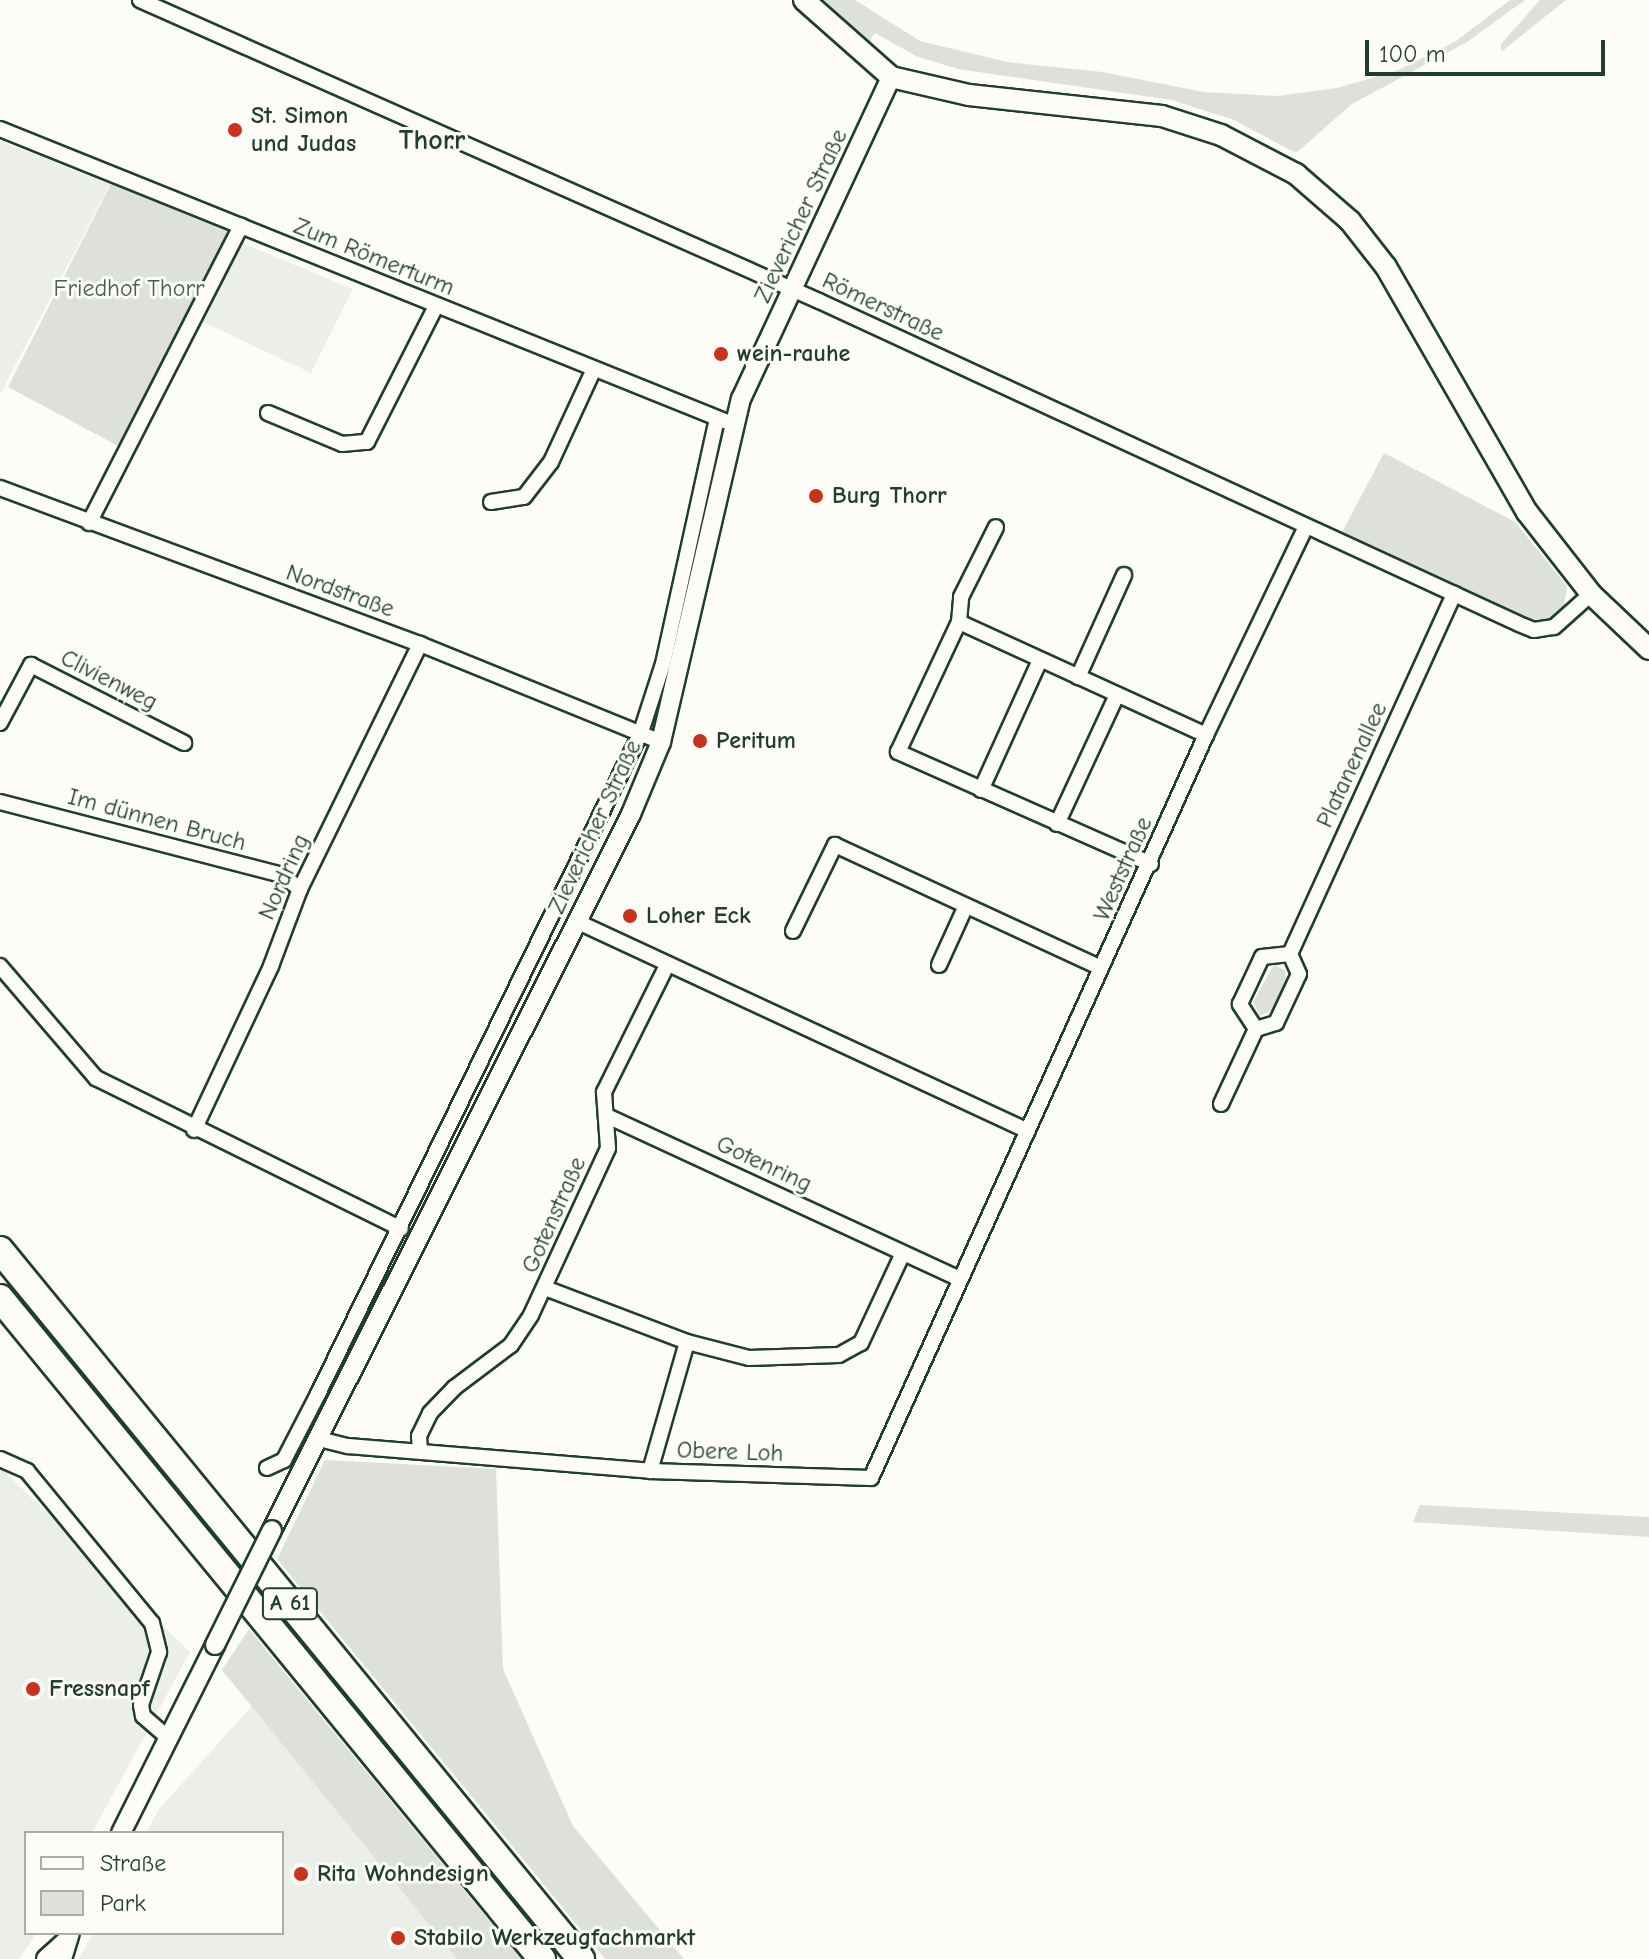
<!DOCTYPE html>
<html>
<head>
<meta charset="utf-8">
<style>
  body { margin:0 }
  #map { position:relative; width:1649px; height:1959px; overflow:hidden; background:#fdfcf7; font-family:"Comic Neue",sans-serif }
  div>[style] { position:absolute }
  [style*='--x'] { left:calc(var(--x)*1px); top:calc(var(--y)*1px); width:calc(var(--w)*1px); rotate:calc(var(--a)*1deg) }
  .built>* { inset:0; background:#eceee9 }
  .green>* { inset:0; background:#dde0db }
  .roads { filter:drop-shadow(2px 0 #1f3d34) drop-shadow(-2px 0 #1f3d34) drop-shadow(0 2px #1f3d34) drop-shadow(0 -2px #1f3d34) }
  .minor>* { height:14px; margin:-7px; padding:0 7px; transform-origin:7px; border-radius:7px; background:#fdfcf7 }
  .tertiary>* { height:18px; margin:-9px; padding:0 9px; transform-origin:9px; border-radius:9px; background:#fdfcf7 }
  .secondary>* { height:20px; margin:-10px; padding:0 10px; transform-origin:10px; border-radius:10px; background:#fdfcf7 }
  .motorway>* { height:26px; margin:-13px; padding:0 13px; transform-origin:13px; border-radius:13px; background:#fdfcf7 }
  .bridges { filter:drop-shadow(2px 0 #1f3d34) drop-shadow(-2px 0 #1f3d34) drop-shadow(0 2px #1f3d34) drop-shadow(0 -2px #1f3d34) }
  .tertiary-bridge>* { height:18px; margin:-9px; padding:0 9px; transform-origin:9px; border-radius:9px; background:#fdfcf7 }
  .dots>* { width:22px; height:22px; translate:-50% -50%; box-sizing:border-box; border:4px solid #fdfcf7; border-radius:50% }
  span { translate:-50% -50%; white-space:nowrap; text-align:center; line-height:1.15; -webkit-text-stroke:6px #fdfcf7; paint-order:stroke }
  .shield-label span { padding:2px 6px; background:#fdfcf7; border:2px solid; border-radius:6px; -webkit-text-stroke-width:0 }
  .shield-label { font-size:22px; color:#1f3d34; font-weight:700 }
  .poi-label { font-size:24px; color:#1f3d34; font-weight:700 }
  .left { translate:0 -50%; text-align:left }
  .street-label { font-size:24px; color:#1f3d34 }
  .park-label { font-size:24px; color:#455e55 }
  .quarter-label { font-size:28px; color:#1f3d34; font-weight:700 }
  .legend { position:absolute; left:24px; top:1831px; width:260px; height:104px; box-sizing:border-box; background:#fdfcf7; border:2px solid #a4b0a9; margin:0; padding:10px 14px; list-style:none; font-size:24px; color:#1f3d34 }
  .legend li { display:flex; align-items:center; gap:16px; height:40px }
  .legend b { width:40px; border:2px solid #a4b0a9 }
  .scale { position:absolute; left:1365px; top:40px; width:240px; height:36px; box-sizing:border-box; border:4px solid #1f3d34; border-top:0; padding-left:10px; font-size:24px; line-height:28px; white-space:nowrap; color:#1f3d34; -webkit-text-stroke:6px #fdfcf7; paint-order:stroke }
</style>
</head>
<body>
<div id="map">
  <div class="built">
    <i style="clip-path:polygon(0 141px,110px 184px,1px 393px,0 393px)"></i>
    <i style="clip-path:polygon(239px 242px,353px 289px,311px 373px,199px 320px)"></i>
    <i style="clip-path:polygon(0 1467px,190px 1652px,92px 1833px,26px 1833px,26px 1933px,37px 1933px,19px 1959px,0 1959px)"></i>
    <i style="clip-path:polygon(252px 1706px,457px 1959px,79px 1959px,93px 1933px,282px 1933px,282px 1833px,146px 1833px,159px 1809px)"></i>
  </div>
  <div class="green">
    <i style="clip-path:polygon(816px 0,855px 0,920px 41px,1007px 62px,1102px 72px,1204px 92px,1278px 96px,1337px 88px,1399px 70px,1456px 41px,1510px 0,1525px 0,1467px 42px,1352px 104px,1296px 153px,1234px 120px,1172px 100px,958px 69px,916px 56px,875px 33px,866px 46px)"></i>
    <i style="clip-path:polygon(1540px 0,1566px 0,1501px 52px,1501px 44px)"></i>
    <i style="clip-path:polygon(111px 184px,230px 231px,120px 447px,8px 387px)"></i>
    <i style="clip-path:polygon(1384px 453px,1515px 522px,1567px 586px,1564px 606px,1549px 619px,1531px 621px,1340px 536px)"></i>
    <i style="clip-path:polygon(1274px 965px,1285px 970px,1286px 979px,1272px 1010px,1260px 1016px,1253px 1002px)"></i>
    <i style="clip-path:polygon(325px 1460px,496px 1469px,503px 1669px,573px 1826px,684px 1959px,605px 1959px,277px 1559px)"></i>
    <i style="clip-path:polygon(1420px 1505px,1649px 1517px,1649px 1537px,1413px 1522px)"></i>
    <i style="clip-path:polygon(249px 1629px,521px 1959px,457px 1959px,222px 1670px)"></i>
  </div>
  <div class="roads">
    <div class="minor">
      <i style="--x:140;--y:0;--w:743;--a:23.91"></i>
      <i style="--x:819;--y:301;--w:769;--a:24.76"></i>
      <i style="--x:0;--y:129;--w:782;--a:21.94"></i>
      <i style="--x:268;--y:413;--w:80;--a:22.7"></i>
      <i style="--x:342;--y:444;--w:25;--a:-5"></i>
      <i style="--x:367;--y:442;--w:153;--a:-63.1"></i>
      <i style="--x:0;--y:488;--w:448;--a:20.4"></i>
      <i style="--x:420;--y:644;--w:260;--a:22.1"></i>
      <i style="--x:491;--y:502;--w:33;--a:-9"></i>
      <i style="--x:524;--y:497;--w:44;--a:-52.4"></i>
      <i style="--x:551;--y:462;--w:102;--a:-65.2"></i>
      <i style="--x:89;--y:523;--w:334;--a:-62.9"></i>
      <i style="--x:959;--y:622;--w:25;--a:-85"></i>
      <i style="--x:961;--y:597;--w:78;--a:-63.4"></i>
      <i style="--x:1519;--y:624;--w:16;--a:22"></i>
      <i style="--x:1534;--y:630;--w:20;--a:-9"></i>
      <i style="--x:1554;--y:627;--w:50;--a:-41.7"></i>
      <i style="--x:1078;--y:677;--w:112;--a:-65.7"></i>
      <i style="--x:0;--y:723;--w:66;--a:-61.9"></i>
      <i style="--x:31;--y:665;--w:172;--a:27"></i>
      <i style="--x:981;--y:790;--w:143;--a:-65.6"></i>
      <i style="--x:0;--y:802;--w:291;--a:14.5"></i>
      <i style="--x:282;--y:875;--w:23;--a:38"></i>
      <i style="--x:1057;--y:824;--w:142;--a:-65.1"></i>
      <i style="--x:1151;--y:864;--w:277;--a:-156.1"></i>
      <i style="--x:898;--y:752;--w:144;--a:-64.9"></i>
      <i style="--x:959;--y:622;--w:272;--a:24.6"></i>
      <i style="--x:578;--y:922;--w:496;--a:24.9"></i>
      <i style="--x:793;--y:931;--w:96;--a:-64"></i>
      <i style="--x:835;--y:845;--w:293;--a:24.8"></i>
      <i style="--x:939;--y:965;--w:63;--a:-65.5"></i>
      <i style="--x:0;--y:966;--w:148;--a:49.4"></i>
      <i style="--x:96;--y:1078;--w:340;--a:26.3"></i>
      <i style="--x:1256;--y:1029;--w:30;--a:-123"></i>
      <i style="--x:1240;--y:1004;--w:52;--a:-64.9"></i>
      <i style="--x:1262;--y:957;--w:28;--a:-6"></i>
      <i style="--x:1221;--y:1104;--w:83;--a:-65"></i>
      <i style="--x:1256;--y:1029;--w:21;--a:-17"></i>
      <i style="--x:1276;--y:1023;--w:54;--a:-64.9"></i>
      <i style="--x:1299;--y:974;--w:22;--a:-114"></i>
      <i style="--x:1290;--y:954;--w:396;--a:-65.5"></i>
      <i style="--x:607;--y:1116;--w:389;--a:24.8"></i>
      <i style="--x:194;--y:1130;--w:181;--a:-64.8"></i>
      <i style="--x:271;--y:966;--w:82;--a:-69.4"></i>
      <i style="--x:300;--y:889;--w:273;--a:-63.9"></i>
      <i style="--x:545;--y:1288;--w:152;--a:20.8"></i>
      <i style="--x:687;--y:1342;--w:64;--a:14.5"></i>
      <i style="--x:749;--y:1358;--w:90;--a:-1.9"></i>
      <i style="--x:839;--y:1355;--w:25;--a:-29"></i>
      <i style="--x:861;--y:1343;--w:99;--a:-65"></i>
      <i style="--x:319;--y:1439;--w:30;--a:14"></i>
      <i style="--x:348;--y:1446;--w:303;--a:4.7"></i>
      <i style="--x:650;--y:1471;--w:221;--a:1.8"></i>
      <i style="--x:871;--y:1478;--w:815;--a:-65.73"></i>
      <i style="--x:1206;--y:735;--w:229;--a:-64.4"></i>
      <i style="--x:420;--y:1451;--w:15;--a:-94"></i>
      <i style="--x:419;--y:1436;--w:25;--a:-64"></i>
      <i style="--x:430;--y:1413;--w:35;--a:-46"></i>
      <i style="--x:454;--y:1388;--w:71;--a:-37"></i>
      <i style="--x:511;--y:1345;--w:36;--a:-56"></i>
      <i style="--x:531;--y:1315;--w:184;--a:-65.2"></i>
      <i style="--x:608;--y:1148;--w:56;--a:-94.1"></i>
      <i style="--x:604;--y:1092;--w:142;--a:-63.6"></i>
      <i style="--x:0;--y:1459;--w:30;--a:24"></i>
      <i style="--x:27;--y:1471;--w:197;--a:50.6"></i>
      <i style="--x:152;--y:1623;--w:30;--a:76"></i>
      <i style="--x:159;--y:1652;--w:56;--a:108.8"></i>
      <i style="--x:141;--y:1705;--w:11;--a:80"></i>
      <i style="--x:143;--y:1716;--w:35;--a:41"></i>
      <i style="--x:267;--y:1468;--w:19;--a:-25"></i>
      <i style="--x:284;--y:1460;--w:74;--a:-62.7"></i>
      <i style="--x:318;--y:1394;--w:737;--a:-63.99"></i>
      <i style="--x:641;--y:732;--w:71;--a:-72.1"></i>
      <i style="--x:663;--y:664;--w:251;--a:-77.6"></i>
      <i style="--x:650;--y:1471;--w:134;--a:-74"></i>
    </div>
    <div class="tertiary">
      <i style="--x:272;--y:1530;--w:801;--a:-63.37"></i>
      <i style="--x:631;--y:814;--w:78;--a:-67.4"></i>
      <i style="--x:661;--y:742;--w:352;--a:-76.9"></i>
      <i style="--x:741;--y:399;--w:355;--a:-65"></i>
      <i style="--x:121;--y:1833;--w:210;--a:-63.4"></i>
      <i style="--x:46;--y:1959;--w:27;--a:-42"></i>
      <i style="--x:62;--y:1959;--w:27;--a:-73"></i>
    </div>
    <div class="secondary">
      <i style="--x:804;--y:0;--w:116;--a:41.5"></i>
      <i style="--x:891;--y:77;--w:80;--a:13"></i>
      <i style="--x:969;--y:95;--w:194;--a:6.2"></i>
      <i style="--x:1162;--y:116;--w:62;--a:17.9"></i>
      <i style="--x:1221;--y:135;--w:85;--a:27.5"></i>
      <i style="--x:1296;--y:174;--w:72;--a:41"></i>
      <i style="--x:1350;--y:221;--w:58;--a:52"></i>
      <i style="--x:1386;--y:267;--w:283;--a:60.1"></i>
      <i style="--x:1527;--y:512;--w:104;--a:52"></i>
      <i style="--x:1591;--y:594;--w:80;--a:43.5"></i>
    </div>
    <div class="motorway">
      <i style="--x:0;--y:1250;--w:917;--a:50.67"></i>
      <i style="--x:0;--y:1298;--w:855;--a:50.65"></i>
    </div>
  </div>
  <div class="bridges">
    <div class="tertiary-bridge">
      <i style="--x:215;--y:1645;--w:128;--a:-63.6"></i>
    </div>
  </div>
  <div class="dots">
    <i style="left:235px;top:130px;background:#c8321e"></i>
    <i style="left:721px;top:354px;background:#c8321e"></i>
    <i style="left:816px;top:496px;background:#c8321e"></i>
    <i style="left:700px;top:741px;background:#c8321e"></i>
    <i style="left:630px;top:916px;background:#c8321e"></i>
    <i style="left:33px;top:1689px;background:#c8321e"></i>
    <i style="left:301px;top:1874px;background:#c8321e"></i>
    <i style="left:398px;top:1938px;background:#c8321e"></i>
  </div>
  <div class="shield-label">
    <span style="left:290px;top:1604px">A 61</span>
  </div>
  <div class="poi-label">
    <span class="left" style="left:251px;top:130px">St. Simon<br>und Judas</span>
    <span class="left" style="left:737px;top:354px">wein-rauhe</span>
    <span class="left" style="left:832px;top:496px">Burg Thorr</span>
    <span class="left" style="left:716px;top:741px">Peritum</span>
    <span class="left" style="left:646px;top:916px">Loher Eck</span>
    <span class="left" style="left:49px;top:1689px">Fressnapf</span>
    <span class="left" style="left:317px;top:1874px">Rita Wohndesign</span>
    <span class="left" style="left:414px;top:1938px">Stabilo Werkzeugfachmarkt</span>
  </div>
  <div class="street-label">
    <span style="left:801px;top:216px;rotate:-65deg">Zievericher Straße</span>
    <span style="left:374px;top:257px;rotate:22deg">Zum Römerturm</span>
    <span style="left:883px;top:307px;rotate:25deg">Römerstraße</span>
    <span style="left:340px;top:591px;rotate:20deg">Nordstraße</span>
    <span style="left:109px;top:680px;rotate:27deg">Clivienweg</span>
    <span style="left:1352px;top:765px;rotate:-65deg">Platanenallee</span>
    <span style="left:157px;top:820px;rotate:15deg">Im dünnen Bruch</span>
    <span style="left:595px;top:827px;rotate:-65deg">Zievericher Straße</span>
    <span style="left:1123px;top:869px;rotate:-66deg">Weststraße</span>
    <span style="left:284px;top:877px;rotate:-66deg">Nordring</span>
    <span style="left:764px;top:1164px;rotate:25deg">Gotenring</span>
    <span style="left:554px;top:1215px;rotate:-66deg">Gotenstraße</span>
    <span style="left:730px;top:1452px;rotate:2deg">Obere Loh</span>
  </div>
  <div class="park-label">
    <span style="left:129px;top:289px">Friedhof Thorr</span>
  </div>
  <div class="quarter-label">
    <span style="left:432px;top:140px">Thorr</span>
  </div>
  <ul class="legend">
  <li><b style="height:10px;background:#fdfcf7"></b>Straße</li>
  <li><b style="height:22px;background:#dde0db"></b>Park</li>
  </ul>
  <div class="scale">100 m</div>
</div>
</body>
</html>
